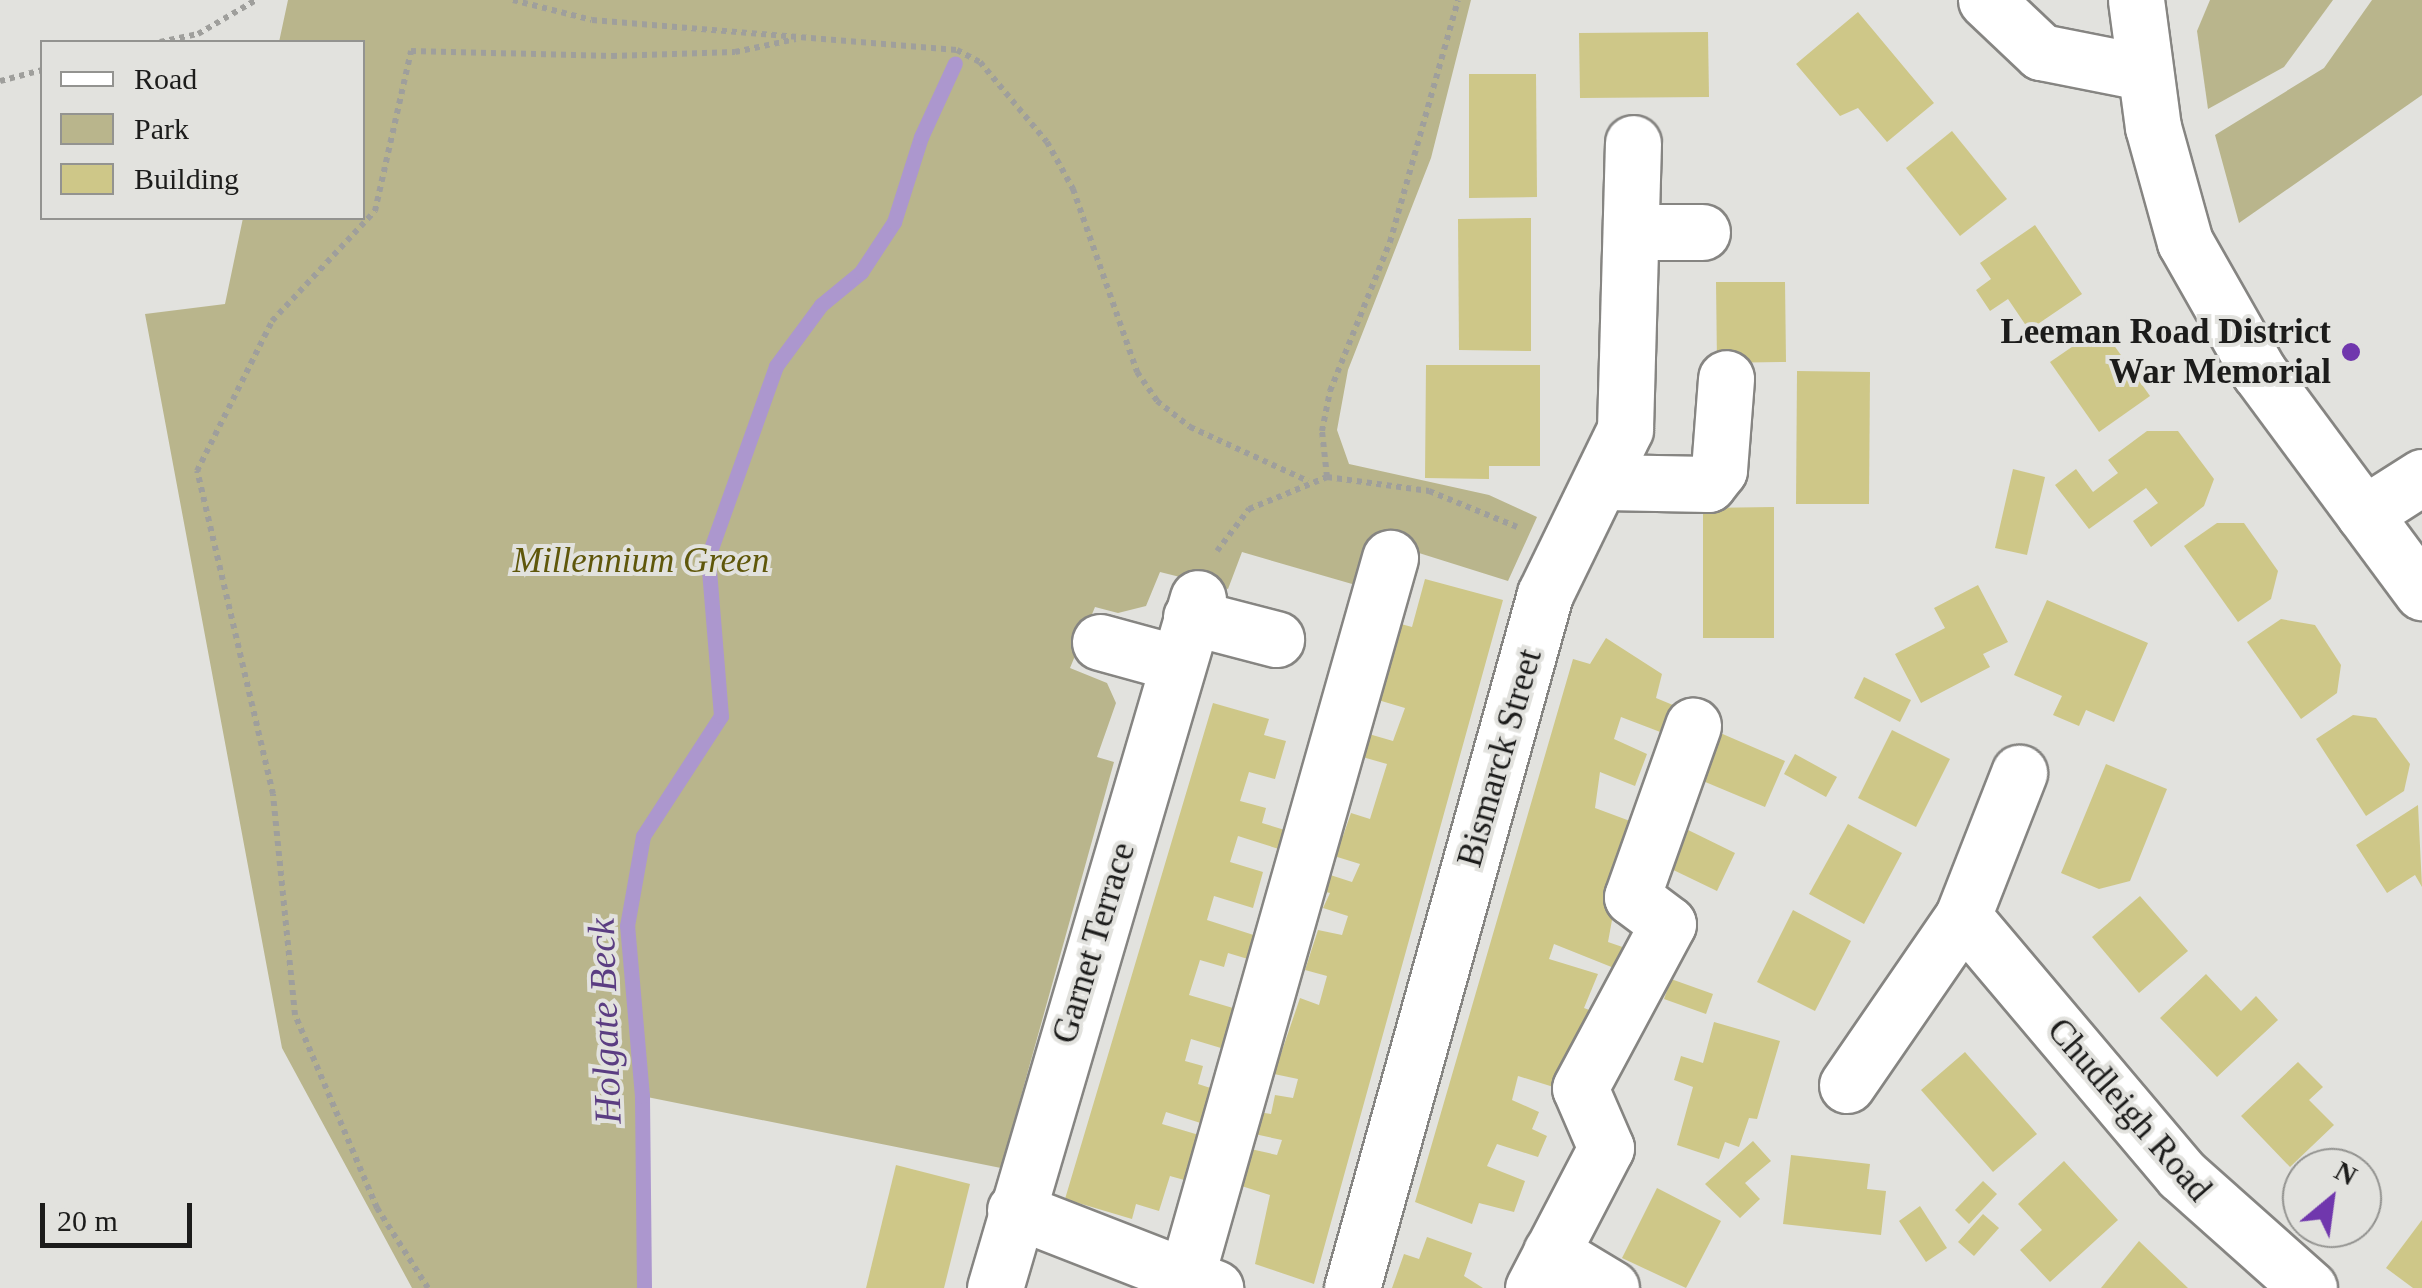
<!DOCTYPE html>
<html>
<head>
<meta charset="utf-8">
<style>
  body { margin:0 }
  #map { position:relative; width:2422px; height:1288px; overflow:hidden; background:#e2e2de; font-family:"Times New Roman",serif }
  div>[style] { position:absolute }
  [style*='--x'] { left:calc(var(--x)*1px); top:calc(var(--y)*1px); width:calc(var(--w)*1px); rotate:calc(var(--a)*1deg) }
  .green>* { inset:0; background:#b9b58c }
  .stream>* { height:15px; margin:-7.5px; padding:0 7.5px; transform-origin:7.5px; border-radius:7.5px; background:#ac97ce }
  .building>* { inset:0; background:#cec788 }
  .path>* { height:6px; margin-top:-3px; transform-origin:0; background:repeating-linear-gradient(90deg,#9f9f9c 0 5px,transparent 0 10px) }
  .roads { filter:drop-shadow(2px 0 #868582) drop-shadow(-2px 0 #868582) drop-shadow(0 2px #868582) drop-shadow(0 -2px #868582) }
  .minor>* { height:55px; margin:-27.5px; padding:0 27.5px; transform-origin:27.5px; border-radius:27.5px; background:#fff }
  .dots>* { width:28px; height:28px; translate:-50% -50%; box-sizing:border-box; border:5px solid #e2e2de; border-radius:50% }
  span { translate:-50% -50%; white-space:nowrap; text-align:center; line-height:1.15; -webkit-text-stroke:8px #e2e2de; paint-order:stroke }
  .poi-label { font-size:35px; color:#1c1c1b; font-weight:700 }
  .right { translate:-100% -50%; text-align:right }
  .park-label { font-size:35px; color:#5f570b; font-style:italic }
  .street-label { font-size:35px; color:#1c1c1b }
  .water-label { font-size:38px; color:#5b3d82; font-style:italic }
  .legend { position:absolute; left:40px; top:40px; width:325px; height:180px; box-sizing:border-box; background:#e2e2de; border:2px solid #939390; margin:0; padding:12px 18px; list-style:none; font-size:30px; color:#1c1c1b }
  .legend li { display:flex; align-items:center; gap:20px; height:50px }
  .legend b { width:50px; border:2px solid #939390 }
  .north { position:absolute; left:2282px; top:1148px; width:100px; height:100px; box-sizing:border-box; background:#e2e2de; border:2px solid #939390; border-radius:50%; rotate:29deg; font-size:28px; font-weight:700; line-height:40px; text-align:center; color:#1c1c1b }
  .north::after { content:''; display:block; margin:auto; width:35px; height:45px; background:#7037ad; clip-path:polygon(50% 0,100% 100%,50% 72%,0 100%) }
  .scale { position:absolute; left:40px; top:1203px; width:152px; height:45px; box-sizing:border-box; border:5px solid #1c1c1b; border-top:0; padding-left:12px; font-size:30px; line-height:35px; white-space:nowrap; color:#1c1c1b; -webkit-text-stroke:8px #e2e2de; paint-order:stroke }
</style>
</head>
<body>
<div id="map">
  <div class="green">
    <i style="clip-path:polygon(288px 0,1471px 0,1431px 158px,1348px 370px,1337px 430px,1349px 464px,1489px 495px,1537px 517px,1508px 581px,1384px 542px,1366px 588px,1242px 552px,1228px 589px,1160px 572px,1146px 606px,1118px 613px,1095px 607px,1070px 668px,1107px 683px,1116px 703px,1097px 757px,1114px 762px,1001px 1168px,642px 1096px,649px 1288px,412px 1288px,282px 1048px,145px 314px,225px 304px,243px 218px,362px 218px,362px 42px,279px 42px)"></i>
    <i style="clip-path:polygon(2210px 0,2333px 0,2284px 67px,2208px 109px,2197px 31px)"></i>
    <i style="clip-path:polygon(2372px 0,2422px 0,2422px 95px,2239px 223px,2215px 135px,2324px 68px)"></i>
  </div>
  <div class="stream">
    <i style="--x:644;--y:1288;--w:192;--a:-90.6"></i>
    <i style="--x:642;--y:1096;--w:171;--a:-95"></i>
    <i style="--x:627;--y:926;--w:91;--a:-79.9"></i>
    <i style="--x:643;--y:836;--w:143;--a:-57"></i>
    <i style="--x:721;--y:716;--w:160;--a:-94.7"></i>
    <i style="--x:708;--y:557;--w:203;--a:-70.4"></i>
    <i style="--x:776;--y:366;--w:76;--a:-53.6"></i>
    <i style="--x:821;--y:305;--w:52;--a:-39.5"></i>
    <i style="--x:861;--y:272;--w:60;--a:-56.6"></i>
    <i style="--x:894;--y:222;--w:89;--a:-72.4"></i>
    <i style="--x:921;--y:137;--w:81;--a:-65.3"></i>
  </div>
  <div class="building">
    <i style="clip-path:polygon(1858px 12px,1934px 103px,1887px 142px,1858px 108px,1840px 116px,1796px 64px)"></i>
    <i style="clip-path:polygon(1708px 32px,1709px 97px,1580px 98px,1579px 33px)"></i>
    <i style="clip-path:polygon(1469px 74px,1536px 74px,1537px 197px,1469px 198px)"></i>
    <i style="clip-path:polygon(1952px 131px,2007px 199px,1960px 236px,1906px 168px)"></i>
    <i style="clip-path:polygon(1531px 218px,1531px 351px,1459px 350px,1458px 219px)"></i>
    <i style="clip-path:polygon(2035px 225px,2082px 294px,2029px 330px,2008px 299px,1990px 311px,1976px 290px,1991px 279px,1980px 263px)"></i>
    <i style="clip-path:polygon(1716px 282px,1785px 282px,1786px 362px,1717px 363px)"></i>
    <i style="clip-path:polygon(2101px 327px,2150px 396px,2099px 432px,2050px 362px)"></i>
    <i style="clip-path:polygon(1426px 365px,1540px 365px,1540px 466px,1489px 466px,1489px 479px,1425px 478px)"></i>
    <i style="clip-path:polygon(1797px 371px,1870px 372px,1869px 504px,1796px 504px)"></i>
    <i style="clip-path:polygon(2147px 431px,2178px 431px,2214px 479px,2204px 506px,2151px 547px,2133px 521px,2158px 503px,2146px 488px,2089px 529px,2055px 485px,2076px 469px,2093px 492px,2118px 473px,2108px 460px)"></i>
    <i style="clip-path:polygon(2013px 469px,2045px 477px,2027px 555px,1995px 548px)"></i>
    <i style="clip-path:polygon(1774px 507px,1774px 638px,1703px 638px,1703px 508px)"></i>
    <i style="clip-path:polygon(2217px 523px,2244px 523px,2278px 571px,2271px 599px,2238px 622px,2184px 546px)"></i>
    <i style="clip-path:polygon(1425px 579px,1503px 600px,1314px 1284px,1255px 1264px,1270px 1195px,1235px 1184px,1246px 1148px,1277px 1155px,1282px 1140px,1245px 1132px,1252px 1111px,1271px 1114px,1275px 1095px,1293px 1098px,1298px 1079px,1274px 1074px,1300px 998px,1319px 1005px,1327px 976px,1305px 970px,1318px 930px,1342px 935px,1348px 916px,1323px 908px,1330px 893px,1313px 889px,1318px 871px,1352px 882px,1360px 864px,1321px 852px,1327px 831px,1343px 836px,1351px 813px,1370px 819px,1387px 764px,1352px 754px,1362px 732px,1393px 741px,1405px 708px,1368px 697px,1390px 621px,1412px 627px)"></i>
    <i style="clip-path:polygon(1978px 585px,2008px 642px,1983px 654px,1990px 667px,1921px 703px,1895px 654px,1945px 628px,1934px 608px)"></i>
    <i style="clip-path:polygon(2047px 600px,2148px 643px,2114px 722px,2086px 710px,2079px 726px,2053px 715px,2062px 696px,2014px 675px)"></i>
    <i style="clip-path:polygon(2281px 619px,2315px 625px,2341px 665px,2337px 693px,2301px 719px,2247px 642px)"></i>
    <i style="clip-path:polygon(1606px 638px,1662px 674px,1656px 698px,1685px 710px,1676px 738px,1621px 717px,1614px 739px,1647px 754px,1635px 786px,1600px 772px,1595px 808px,1630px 821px,1608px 942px,1634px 951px,1624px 972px,1554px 944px,1549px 959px,1598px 974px,1584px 1008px,1603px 1015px,1563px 1090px,1518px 1076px,1512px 1100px,1539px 1112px,1532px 1129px,1547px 1136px,1538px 1157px,1497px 1144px,1487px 1166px,1525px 1181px,1514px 1212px,1479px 1203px,1472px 1224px,1415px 1202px,1573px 659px,1590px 664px)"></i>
    <i style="clip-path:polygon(1864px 677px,1911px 700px,1900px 722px,1854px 698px)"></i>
    <i style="clip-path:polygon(1213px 703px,1269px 719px,1264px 735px,1286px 741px,1275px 779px,1249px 772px,1240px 801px,1266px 808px,1262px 823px,1288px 831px,1282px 850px,1238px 836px,1230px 862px,1263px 872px,1253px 908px,1214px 896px,1207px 920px,1266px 939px,1258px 962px,1228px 953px,1224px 967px,1200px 960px,1189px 995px,1233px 1008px,1221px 1048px,1191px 1039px,1185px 1061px,1203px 1066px,1198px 1084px,1220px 1091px,1210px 1126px,1166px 1112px,1162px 1124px,1209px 1138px,1195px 1183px,1170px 1176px,1159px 1211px,1136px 1204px,1132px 1219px,1065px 1199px)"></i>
    <i style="clip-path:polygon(2353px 715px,2376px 718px,2410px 764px,2404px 791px,2366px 816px,2316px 739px)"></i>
    <i style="clip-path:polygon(1711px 729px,1785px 761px,1765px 807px,1691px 776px)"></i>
    <i style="clip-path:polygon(1892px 730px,1950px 759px,1916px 827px,1858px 798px)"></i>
    <i style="clip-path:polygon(1795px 754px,1837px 777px,1826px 797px,1784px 774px)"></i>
    <i style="clip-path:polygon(2106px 764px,2167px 789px,2130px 881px,2099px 889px,2061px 873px)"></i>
    <i style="clip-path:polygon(2418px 805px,2422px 887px,2415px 875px,2387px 893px,2356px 845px)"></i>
    <i style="clip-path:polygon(1848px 824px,1902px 853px,1864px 924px,1809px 894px)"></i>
    <i style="clip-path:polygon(1682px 827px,1735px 853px,1717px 891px,1663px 865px)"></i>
    <i style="clip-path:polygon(2140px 896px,2188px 951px,2139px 993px,2092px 937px)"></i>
    <i style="clip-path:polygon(1793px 910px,1851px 941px,1815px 1011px,1757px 982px)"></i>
    <i style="clip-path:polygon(2206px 974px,2241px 1011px,2256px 996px,2278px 1020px,2217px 1077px,2160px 1018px)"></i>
    <i style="clip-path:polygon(1671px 979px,1713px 994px,1706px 1014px,1664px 999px)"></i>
    <i style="clip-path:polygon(1714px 1022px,1780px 1041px,1757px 1119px,1749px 1118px,1739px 1147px,1725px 1142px,1719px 1159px,1677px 1145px,1693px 1087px,1674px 1080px,1681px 1056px,1703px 1063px)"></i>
    <i style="clip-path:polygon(1965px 1052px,2037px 1134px,1993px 1172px,1921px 1090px)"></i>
    <i style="clip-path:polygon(2298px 1062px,2323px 1087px,2309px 1100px,2334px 1125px,2290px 1167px,2241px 1116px)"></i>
    <i style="clip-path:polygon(1753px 1141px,1771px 1161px,1745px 1183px,1760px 1199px,1740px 1218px,1705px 1184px)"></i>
    <i style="clip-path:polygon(1791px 1155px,1870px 1164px,1867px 1189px,1886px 1191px,1881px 1235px,1783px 1224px)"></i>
    <i style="clip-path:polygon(2064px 1161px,2118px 1220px,2050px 1282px,2020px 1250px,2042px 1230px,2018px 1204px)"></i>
    <i style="clip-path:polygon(896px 1165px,970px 1184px,944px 1288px,866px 1288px)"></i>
    <i style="clip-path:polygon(1983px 1181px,1997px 1194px,1969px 1224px,1955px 1210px)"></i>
    <i style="clip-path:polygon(1657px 1188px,1721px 1221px,1686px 1288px,1622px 1258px)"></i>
    <i style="clip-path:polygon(1920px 1206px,1947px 1248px,1926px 1262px,1899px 1221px)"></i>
    <i style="clip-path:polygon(1983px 1214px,1999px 1228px,1974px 1256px,1958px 1242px)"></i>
    <i style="clip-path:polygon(2422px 1220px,2422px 1288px,2413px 1288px,2386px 1268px)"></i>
    <i style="clip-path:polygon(1427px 1237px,1472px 1253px,1464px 1276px,1483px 1288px,1392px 1288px,1404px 1254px,1419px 1259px)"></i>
    <i style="clip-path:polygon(2139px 1241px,2188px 1288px,2101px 1288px)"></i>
  </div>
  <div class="path">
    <i style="--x:513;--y:0;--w:81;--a:14.2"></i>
    <i style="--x:592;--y:20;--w:366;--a:4.7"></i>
    <i style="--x:957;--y:50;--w:26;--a:28"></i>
    <i style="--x:980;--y:62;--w:104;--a:50.1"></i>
    <i style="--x:1047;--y:142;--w:54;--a:61"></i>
    <i style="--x:1073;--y:189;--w:194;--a:70.7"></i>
    <i style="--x:1137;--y:372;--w:35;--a:55"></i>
    <i style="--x:1157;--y:401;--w:42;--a:38.2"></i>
    <i style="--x:1190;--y:427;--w:130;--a:24.6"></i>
    <i style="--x:160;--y:42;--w:39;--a:-12"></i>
    <i style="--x:198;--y:34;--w:67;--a:-30.4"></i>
    <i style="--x:0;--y:81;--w:43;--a:-14.7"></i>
    <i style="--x:1327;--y:477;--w:46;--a:-96.2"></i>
    <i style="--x:1322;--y:431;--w:41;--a:-78.7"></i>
    <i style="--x:1330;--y:391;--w:161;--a:-68.1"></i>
    <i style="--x:1390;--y:242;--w:251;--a:-74.3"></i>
    <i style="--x:1217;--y:551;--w:53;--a:-52.7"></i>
    <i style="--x:1249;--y:509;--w:84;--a:-22.3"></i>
    <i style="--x:1327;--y:477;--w:103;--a:7.8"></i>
    <i style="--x:1429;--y:491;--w:95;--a:22.2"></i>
    <i style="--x:428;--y:1288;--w:95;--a:-122.5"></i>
    <i style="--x:377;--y:1208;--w:210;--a:-113"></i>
    <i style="--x:295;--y:1015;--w:222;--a:-95.7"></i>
    <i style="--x:273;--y:794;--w:332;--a:-103.2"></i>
    <i style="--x:197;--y:471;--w:168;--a:-63.4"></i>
    <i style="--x:272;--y:321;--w:151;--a:-46.9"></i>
    <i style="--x:375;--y:211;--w:164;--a:-77.3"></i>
    <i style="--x:411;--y:51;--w:201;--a:1.4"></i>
    <i style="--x:612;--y:56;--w:123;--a:-1.9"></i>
    <i style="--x:735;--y:52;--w:62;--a:-12"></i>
  </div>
  <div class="roads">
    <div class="minor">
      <i style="--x:1986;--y:0;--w:76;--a:43.4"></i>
      <i style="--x:2041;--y:52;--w:103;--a:11.2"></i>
      <i style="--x:2136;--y:0;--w:128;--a:82.4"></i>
      <i style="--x:2153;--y:127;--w:119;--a:74.5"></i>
      <i style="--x:2185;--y:242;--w:150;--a:60.4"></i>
      <i style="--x:2259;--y:372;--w:274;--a:53.5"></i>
      <i style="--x:1633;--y:232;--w:69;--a:0"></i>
      <i style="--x:1605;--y:482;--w:103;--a:1.1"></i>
      <i style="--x:1708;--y:484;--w:18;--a:-52"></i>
      <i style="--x:1719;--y:470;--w:92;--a:-85.6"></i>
      <i style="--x:2364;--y:514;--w:69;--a:-32.5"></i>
      <i style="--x:1191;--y:617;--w:88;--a:14.5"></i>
      <i style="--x:1100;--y:642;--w:80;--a:15.3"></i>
      <i style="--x:1963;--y:916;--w:339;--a:49.8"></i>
      <i style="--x:2182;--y:1175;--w:170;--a:41.7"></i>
      <i style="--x:1847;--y:1085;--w:205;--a:-55.5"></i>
      <i style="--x:1963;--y:916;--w:154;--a:-68.6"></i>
      <i style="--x:1015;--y:1210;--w:215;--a:21.3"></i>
      <i style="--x:1551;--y:1252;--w:70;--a:31"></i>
      <i style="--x:995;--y:1288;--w:719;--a:-73.61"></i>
      <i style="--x:1183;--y:1288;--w:759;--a:-74.17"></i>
      <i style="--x:1352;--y:1288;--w:720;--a:-74.46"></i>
      <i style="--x:1545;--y:594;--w:183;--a:-64.1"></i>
      <i style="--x:1625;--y:429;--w:286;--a:-88.4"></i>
      <i style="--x:1533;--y:1288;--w:158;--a:-62.5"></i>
      <i style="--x:1606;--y:1148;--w:65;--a:-113.4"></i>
      <i style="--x:1580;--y:1088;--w:186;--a:-61.8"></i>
      <i style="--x:1668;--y:924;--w:45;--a:-143.1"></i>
      <i style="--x:1632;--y:897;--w:182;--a:-70.4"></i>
    </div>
  </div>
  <div class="dots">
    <i style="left:2351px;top:352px;background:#7037ad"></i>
  </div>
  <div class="poi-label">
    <span class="right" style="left:2331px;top:352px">Leeman Road District<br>War Memorial</span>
  </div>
  <div class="park-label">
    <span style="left:641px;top:561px">Millennium Green</span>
  </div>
  <div class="street-label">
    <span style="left:1500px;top:758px;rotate:-74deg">Bismarck Street</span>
    <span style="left:1094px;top:943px;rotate:-73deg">Garnet Terrace</span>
    <span style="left:2129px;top:1110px;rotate:49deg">Chudleigh Road</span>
  </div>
  <div class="water-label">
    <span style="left:605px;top:1021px;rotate:-92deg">Holgate Beck</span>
  </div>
  <ul class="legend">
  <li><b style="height:12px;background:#fff"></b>Road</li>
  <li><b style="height:28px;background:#b9b58c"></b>Park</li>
  <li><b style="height:28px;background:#cec788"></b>Building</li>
  </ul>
  <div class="north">N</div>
  <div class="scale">20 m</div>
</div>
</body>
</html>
